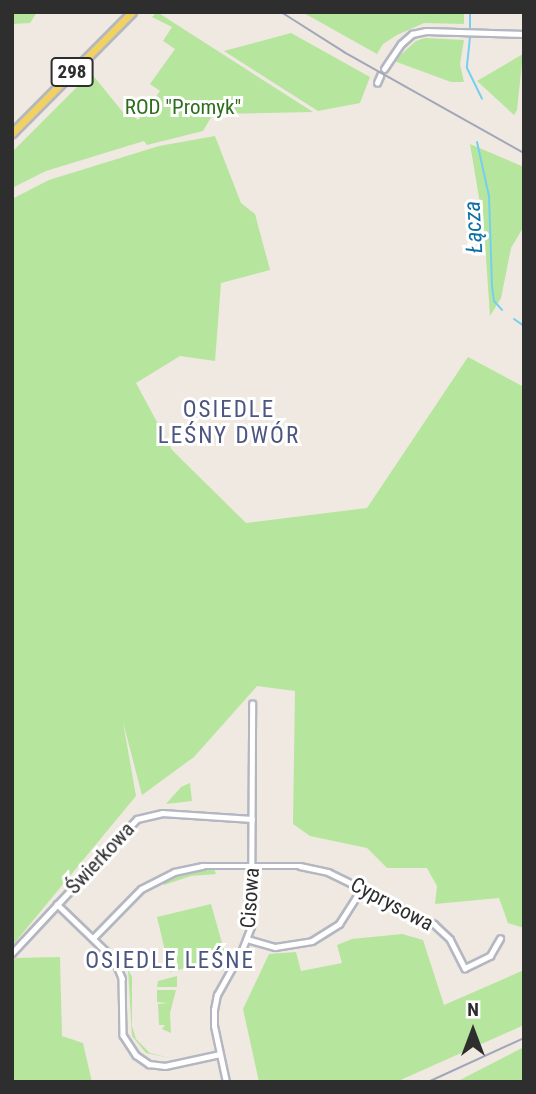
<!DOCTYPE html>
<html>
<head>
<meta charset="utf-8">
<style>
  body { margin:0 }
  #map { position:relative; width:536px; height:1094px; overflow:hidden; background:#efe9e1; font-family:"Roboto Condensed",sans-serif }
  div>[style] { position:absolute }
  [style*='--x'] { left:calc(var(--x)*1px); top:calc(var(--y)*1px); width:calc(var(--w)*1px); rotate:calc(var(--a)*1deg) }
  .green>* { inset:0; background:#b6e59e }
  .stream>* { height:2px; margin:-1px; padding:0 1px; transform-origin:1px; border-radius:1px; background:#75cff0 }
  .roads { filter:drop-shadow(2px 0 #b4b7c1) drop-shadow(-2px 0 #b4b7c1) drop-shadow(0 2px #b4b7c1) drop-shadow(0 -2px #b4b7c1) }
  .street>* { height:4.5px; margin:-2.25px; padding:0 2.25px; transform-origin:2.25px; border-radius:2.25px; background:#fff }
  .primary>* { height:7px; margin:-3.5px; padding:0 3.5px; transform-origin:3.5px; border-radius:3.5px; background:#f2d163 }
  .rail>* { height:2px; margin:-1px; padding:0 1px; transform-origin:1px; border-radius:1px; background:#a3a6b8 }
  span { translate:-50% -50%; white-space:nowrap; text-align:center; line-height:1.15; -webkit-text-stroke:6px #fff; paint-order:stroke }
  .shield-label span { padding:2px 5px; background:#fff; border:2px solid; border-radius:5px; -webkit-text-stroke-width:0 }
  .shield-label { font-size:19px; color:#2e2e2e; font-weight:700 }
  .park-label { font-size:21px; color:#2c6e1b }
  .street-label { font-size:21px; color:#2e2e2e }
  .water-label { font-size:23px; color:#0d6fa3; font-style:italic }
  .neighbourhood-label { font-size:23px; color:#4d5680; letter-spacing:2px }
  .frame { position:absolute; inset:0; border:14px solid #2e2e2e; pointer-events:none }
  .north { position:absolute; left:438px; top:996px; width:70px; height:70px; -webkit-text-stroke:5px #fff; paint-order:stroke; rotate:0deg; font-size:19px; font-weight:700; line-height:28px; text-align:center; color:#2e2e2e }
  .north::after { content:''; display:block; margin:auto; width:24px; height:32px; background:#2e2e2e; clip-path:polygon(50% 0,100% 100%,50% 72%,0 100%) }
</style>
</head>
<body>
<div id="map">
  <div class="green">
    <i style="clip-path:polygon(12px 12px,37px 12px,30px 23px,12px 24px)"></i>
    <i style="clip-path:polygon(157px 12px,313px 112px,213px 114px,203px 131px,147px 145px,144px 141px,46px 171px,12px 188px,12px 152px,91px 73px,126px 116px,129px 113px,138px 120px,150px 105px,160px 91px,150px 84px,175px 49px,163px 41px,172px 27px,152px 17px)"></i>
    <i style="clip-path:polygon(302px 12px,464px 12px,464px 24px,424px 23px,397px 35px,383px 44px,377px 54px)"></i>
    <i style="clip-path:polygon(291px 33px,370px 77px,360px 103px,318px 111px,224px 51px)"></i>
    <i style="clip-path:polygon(425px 38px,464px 40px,460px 64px,464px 82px,451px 82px,394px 61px,416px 41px)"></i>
    <i style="clip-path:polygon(523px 54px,517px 110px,514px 115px,477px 81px)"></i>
    <i style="clip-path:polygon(215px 136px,241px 203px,255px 214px,270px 270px,221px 283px,215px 361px,180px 356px,136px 383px,172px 450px,246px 523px,367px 508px,468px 357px,524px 387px,524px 928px,508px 923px,499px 898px,435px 904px,437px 886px,427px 868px,387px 868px,367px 848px,310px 836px,293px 824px,295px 691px,257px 686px,194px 757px,142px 795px,123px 722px,136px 796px,12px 946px,12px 199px,49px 180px,159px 146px)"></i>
    <i style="clip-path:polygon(470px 144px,524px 167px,524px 226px,511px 248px,501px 298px,490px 316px,484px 227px)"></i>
    <i style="clip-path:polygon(190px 783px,192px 801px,166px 804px,181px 787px)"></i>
    <i style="clip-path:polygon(214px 869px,216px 874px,191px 876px,164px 885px,163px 881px,181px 872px)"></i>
    <i style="clip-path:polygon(211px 904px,226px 957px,170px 972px,157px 917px)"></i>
    <i style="clip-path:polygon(402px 934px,423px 940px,444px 1005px,524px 970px,524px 1025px,396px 1082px,259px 1082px,243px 1009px,269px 954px,296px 952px,301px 971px,342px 963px,337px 945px,352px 939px)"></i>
    <i style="clip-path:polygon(60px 957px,62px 1036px,83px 1043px,92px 1082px,12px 1082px,12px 962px,15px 958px)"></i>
    <i style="clip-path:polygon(128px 969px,132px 977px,132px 1026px,136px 1039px,150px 1053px,170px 1058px,146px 1053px,132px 1036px)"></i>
    <i style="clip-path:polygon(177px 976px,177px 987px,157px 987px,158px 981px)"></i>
    <i style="clip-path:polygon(157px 990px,176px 990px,170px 1013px,171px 1033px,162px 1029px,165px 1025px,159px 1025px,158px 1004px,168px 1003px,157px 1002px)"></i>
    <i style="clip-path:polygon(524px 1047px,524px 1082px,456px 1082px)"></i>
  </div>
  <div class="stream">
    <i style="--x:470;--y:12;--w:16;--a:90"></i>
    <i style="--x:470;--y:37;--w:31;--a:96"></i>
    <i style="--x:467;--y:68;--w:34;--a:64"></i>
    <i style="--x:477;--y:142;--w:55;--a:77.5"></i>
    <i style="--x:489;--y:196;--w:91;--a:88.1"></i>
    <i style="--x:492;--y:287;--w:14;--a:82"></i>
    <i style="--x:494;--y:301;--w:12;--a:48"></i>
    <i style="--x:514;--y:319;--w:12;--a:35"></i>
  </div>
  <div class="roads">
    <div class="street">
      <i style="--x:384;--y:69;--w:30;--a:-56"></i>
      <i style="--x:401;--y:44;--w:15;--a:-42"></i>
      <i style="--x:412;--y:34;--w:14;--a:-12"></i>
      <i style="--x:426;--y:31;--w:98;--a:1.8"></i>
      <i style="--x:377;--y:83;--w:8;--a:-67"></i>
      <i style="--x:57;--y:904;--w:79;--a:44"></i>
      <i style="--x:114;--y:959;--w:21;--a:67"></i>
      <i style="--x:122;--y:978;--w:57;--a:89"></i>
      <i style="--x:123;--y:1035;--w:24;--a:57"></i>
      <i style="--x:136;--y:1055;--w:16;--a:35"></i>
      <i style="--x:149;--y:1064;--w:16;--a:7"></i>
      <i style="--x:165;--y:1066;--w:56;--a:-12.3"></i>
      <i style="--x:94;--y:937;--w:67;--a:-45.6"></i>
      <i style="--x:141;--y:889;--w:37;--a:-27"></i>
      <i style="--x:174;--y:872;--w:29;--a:-12"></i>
      <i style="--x:202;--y:866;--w:98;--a:0"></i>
      <i style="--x:300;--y:866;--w:29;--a:12"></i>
      <i style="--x:328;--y:872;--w:118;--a:26.1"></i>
      <i style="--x:434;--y:924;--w:22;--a:43"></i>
      <i style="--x:450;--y:939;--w:33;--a:63"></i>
      <i style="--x:465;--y:968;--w:28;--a:-26"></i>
      <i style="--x:490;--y:956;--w:20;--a:-60"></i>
      <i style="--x:247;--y:939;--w:29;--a:16"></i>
      <i style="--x:275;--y:947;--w:37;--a:-9"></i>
      <i style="--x:312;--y:941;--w:32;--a:-32"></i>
      <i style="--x:339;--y:924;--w:43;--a:-57.4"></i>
      <i style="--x:12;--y:953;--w:183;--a:-47"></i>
      <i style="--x:137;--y:819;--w:26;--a:-13"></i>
      <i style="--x:162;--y:813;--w:90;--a:3.8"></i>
      <i style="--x:226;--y:1082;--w:57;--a:-102.1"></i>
      <i style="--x:214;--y:1026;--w:16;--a:-90"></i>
      <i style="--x:214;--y:1010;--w:15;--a:-79"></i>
      <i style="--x:217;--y:995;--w:51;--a:-60.9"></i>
      <i style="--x:242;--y:950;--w:26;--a:-69"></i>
      <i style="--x:251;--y:926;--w:222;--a:-89.7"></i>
    </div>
    <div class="primary">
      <i style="--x:12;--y:133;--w:170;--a:-45.2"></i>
    </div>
  </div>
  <div class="rail">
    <i style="--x:281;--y:12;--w:75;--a:32.4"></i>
    <i style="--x:344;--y:52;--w:206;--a:29.3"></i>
    <i style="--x:428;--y:1082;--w:106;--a:-24.6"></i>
  </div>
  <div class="shield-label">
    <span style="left:72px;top:72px">298</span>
  </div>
  <div class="park-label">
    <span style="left:183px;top:107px">ROD "Promyk"</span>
  </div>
  <div class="street-label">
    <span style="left:100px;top:858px;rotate:-47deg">Świerkowa</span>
    <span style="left:250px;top:898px;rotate:-86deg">Cisowa</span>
    <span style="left:392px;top:904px;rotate:28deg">Cyprysowa</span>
  </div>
  <div class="water-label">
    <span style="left:474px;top:227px;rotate:-93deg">Łącza</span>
  </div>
  <div class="neighbourhood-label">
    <span style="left:229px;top:423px">OSIEDLE<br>LEŚNY DWÓR</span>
    <span style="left:170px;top:961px">OSIEDLE LEŚNE</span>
  </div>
  <div class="frame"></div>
  <div class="north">N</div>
</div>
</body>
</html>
